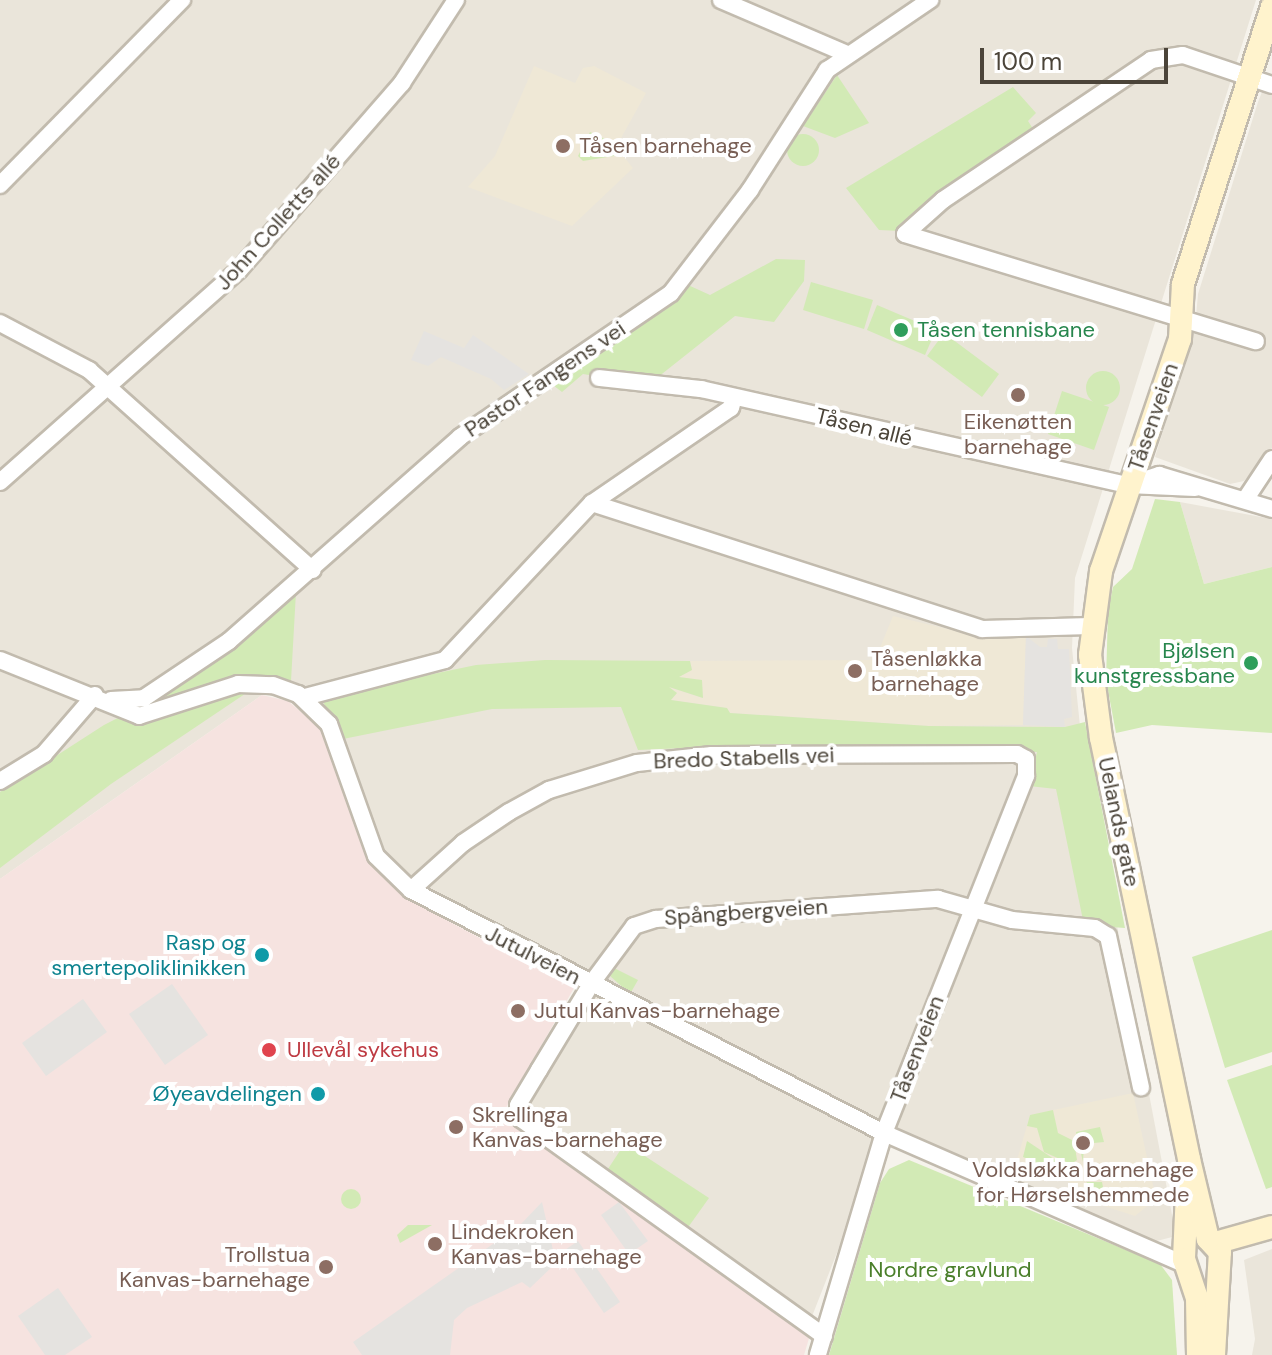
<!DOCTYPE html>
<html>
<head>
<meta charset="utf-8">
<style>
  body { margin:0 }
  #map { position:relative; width:1272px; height:1355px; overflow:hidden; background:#f6f3ec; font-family:"DM Sans",sans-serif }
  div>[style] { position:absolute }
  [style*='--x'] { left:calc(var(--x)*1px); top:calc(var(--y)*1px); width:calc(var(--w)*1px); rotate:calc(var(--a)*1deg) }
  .residential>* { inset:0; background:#eae5da }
  .education>* { inset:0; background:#efe8d6 }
  .medical>* { inset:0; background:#f6e3e0 }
  .green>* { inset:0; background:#d2eab5 }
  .round { border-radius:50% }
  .parking>* { inset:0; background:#e5e3e0 }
  .roads { filter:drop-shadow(2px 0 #c2bbae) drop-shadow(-2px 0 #c2bbae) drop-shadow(0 2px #c2bbae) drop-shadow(0 -2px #c2bbae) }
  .street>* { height:16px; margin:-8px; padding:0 8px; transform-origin:8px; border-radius:8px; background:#fff }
  .secondary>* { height:22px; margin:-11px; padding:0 11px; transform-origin:11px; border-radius:11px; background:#fff3cd }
  .dots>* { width:22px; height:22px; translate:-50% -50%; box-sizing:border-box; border:4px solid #fff; border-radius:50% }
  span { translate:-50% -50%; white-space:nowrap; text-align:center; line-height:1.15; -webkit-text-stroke:8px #fff; paint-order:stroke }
  .education-label { font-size:22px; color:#785e54 }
  .left { translate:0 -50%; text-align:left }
  .right { translate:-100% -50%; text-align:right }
  .street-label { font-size:22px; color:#4b4439 }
  .leisure-label { font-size:22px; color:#27864d }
  .culture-label { font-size:22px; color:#0d838f }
  .health-label { font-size:22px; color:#be3a42 }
  .park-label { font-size:22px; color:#4a7f2a }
  .scale { position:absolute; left:980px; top:48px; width:188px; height:36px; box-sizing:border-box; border:4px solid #4b4439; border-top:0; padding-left:10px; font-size:24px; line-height:28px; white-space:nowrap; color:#4b4439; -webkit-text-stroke:6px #fff; paint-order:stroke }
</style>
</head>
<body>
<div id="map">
  <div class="residential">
    <i style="clip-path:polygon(0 0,1256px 0,1075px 578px,1072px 648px,1081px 736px,1176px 1236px,1149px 1243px,880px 1143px,809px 1324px,521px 1110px,590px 983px,422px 889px,388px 863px,355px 805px,336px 732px,305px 697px,259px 691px,262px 695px,0 879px)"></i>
    <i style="clip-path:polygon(1272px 90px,1272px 448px,1244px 481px,1230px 484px,1155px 457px,1195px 328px,1198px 294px,1258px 102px,1262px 92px)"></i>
    <i style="clip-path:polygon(1180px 502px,1272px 519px,1272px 567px,1204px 584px)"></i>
    <i style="clip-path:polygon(1272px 1249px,1272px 1355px,1252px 1355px,1255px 1339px,1244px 1260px)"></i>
  </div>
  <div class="education">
    <i style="clip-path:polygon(534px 66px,575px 83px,583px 68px,594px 66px,646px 93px,620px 140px,627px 144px,624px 157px,633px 168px,572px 226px,468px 187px,495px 156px)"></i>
    <i style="clip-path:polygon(893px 616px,981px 637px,1026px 636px,1023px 725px,929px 726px,730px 713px,727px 708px,671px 700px,669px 687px,702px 698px,701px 688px,679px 677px,679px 673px,692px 669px,690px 661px,875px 660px)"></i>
    <i style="clip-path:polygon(1133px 1093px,1156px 1199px,1135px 1216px,1079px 1198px,1081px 1187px,1017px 1160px,1030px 1115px)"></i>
  </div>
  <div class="medical">
    <i style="clip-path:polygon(262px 695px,288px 701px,324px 731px,363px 850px,381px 875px,448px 921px,574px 988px,503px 1113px,810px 1335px,804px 1355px,0 1355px,0 879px)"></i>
  </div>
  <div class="green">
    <i style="clip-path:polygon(837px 75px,869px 123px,835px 138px,803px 126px)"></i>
    <i style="clip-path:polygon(1013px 87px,1036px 113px,1028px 121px,1035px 132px,901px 231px,879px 230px,846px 188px)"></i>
    <i style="clip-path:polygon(590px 132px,622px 147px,620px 155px,583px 161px,578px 156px)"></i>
    <i class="round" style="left:787px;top:134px;width:32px;height:32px"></i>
    <i style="clip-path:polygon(776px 259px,805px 260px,804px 281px,774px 322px,735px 316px,648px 385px,583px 374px,562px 392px,549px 382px,623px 337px,688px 285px,710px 295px)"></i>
    <i style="clip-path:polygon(811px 282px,873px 300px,864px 329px,803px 310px)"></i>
    <i style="clip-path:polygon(877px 305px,936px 330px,925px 355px,867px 330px)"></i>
    <i style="clip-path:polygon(944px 333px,999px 374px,982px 397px,927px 356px)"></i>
    <i class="round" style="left:1086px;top:371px;width:34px;height:34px"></i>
    <i style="clip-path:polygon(1062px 391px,1109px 407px,1094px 450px,1048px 434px)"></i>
    <i style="clip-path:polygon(1155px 499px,1180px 502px,1204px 584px,1272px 567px,1272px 733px,1152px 725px,1116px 733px,1106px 680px,1108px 612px,1113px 587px,1132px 569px)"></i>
    <i style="clip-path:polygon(296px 592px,291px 681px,270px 677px,111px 784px,0 868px,0 792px,104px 725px,149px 702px)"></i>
    <i style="clip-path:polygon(545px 660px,690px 661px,692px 670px,679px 677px,702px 680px,703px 698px,669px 687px,677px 693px,671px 700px,727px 708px,730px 713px,929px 726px,1065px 727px,1085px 722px,1125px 928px,1084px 925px,1056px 789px,1029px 786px,1037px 752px,776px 744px,638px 750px,621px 707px,492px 709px,343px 739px,323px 702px,327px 696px,476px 665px)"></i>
    <i style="clip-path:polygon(1272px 930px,1272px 1052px,1225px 1068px,1192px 957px)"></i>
    <i style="clip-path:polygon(614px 968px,638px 980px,630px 994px,609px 975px)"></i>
    <i style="clip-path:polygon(1272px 1065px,1272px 1187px,1266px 1189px,1227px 1080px)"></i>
    <i style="clip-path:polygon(1053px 1110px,1058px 1133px,1074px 1141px,1077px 1160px,1071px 1164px,1044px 1152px,1037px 1128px,1027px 1126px,1030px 1115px)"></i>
    <i style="clip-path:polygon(1100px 1127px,1104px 1142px,1084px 1144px,1083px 1162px,1076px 1132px)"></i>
    <i style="clip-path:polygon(1027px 1141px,1060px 1163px,1063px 1173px,1023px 1157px)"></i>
    <i style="clip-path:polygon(625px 1143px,709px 1198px,684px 1233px,604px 1175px)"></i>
    <i style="clip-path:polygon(909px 1160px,1160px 1264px,1172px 1280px,1177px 1355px,829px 1355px,880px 1183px,889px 1169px)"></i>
    <i style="clip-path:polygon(1087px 1182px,1102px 1182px,1106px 1202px,1082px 1195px)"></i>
    <i class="round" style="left:341px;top:1189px;width:20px;height:20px"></i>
    <i style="clip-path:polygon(408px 1225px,432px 1225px,400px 1243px,397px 1235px)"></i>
  </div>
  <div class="parking">
    <i style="clip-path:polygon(424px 331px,464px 348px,473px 335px,529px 374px,504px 390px,491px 379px,441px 357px,428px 366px,411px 360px)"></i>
    <i style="clip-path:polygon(1026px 636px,1040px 647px,1047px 647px,1048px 639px,1057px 639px,1058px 649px,1069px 649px,1072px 717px,1064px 719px,1065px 727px,1023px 725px)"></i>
    <i style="clip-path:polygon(172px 984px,208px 1035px,165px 1065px,129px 1014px)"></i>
    <i style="clip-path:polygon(83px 999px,107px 1032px,46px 1076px,22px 1043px)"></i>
    <i style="clip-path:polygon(542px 1202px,556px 1263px,530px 1288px,522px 1282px,467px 1308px,454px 1320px,450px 1355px,362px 1355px,353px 1342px,520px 1225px)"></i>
    <i style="clip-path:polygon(619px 1202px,648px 1241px,629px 1254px,601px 1215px)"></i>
    <i style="clip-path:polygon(578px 1241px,620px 1302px,604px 1313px,562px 1252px)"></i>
    <i style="clip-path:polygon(58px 1288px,92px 1337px,65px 1355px,45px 1355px,18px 1316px)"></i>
  </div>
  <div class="roads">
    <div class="street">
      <i style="--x:721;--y:0;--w:137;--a:23.2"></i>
      <i style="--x:0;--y:185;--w:260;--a:-45.5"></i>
      <i style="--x:905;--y:234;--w:51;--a:-41.8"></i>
      <i style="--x:943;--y:200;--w:251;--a:-33.9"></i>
      <i style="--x:1151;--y:60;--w:32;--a:-9"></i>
      <i style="--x:1183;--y:55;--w:94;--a:18.6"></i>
      <i style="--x:905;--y:234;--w:367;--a:17"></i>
      <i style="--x:0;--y:323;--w:101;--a:27.8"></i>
      <i style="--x:89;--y:370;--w:300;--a:41.8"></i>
      <i style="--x:599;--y:378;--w:103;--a:6.2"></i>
      <i style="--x:701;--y:389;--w:438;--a:12.7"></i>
      <i style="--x:1128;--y:485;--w:67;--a:2.6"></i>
      <i style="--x:0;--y:482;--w:319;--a:-41.6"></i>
      <i style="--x:239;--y:270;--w:248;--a:-48.9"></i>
      <i style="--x:402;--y:83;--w:99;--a:-57"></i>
      <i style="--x:1128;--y:485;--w:33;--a:-18"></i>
      <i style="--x:1159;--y:475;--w:118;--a:16.7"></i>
      <i style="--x:1245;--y:500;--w:49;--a:-56.6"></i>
      <i style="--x:592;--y:503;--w:410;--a:17.9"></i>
      <i style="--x:982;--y:629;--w:109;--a:-1.6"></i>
      <i style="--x:0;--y:660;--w:150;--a:21.9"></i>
      <i style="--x:139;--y:716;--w:104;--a:-17.9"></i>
      <i style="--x:238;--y:684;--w:35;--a:2"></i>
      <i style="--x:273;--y:685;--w:27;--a:20"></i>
      <i style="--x:298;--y:694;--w:43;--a:44.1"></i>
      <i style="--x:329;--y:724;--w:140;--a:70.4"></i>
      <i style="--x:376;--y:856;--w:49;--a:44.2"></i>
      <i style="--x:411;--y:890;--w:532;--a:27.19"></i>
      <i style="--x:884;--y:1133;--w:330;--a:23.6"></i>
      <i style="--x:305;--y:697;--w:145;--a:-14.8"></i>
      <i style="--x:445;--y:660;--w:215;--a:-46.9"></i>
      <i style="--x:592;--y:503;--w:168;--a:-34.4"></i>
      <i style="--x:731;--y:408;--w:11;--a:-75"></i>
      <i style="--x:111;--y:700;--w:33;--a:-3"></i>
      <i style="--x:144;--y:698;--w:102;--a:-33.8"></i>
      <i style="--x:229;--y:641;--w:308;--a:-41.4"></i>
      <i style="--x:460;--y:437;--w:255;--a:-34.3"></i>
      <i style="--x:671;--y:293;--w:130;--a:-52.5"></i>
      <i style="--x:750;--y:190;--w:143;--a:-57.3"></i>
      <i style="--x:827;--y:70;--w:125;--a:-34.2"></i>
      <i style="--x:0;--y:781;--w:52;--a:-31.5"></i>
      <i style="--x:44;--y:754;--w:78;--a:-49.2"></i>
      <i style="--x:411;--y:890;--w:70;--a:-42.1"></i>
      <i style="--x:463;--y:843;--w:55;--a:-34"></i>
      <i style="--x:509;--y:812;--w:46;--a:-28.8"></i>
      <i style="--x:549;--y:790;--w:92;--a:-17.1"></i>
      <i style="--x:637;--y:763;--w:75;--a:-6.1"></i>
      <i style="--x:712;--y:755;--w:305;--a:-0.2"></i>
      <i style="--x:1017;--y:754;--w:10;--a:29"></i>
      <i style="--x:1026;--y:759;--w:17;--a:90"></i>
      <i style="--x:1026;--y:776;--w:384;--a:111.7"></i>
      <i style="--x:884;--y:1133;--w:232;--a:106.6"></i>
      <i style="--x:824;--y:1336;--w:373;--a:-144.4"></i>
      <i style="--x:521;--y:1119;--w:14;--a:-102"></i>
      <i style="--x:518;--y:1105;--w:41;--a:-59"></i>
      <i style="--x:539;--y:1070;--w:100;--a:-58.8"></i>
      <i style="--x:591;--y:984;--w:72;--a:-53.4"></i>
      <i style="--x:634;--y:926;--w:23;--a:-18"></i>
      <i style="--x:656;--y:919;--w:283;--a:-4.1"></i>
      <i style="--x:938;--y:899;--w:77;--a:15.8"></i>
      <i style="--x:1012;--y:920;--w:83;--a:5.5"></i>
      <i style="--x:1095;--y:928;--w:15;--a:32"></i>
      <i style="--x:1108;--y:936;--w:155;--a:77.7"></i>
    </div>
    <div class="secondary">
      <i style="--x:1187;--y:1192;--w:67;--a:92.6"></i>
      <i style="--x:1184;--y:1259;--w:41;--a:71.6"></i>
      <i style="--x:1197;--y:1298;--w:57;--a:89"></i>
      <i style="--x:1215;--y:1243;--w:59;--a:-15.7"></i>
      <i style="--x:1214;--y:1355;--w:103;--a:-86.7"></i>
      <i style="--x:1220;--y:1252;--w:18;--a:-133"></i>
      <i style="--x:1208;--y:1239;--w:82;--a:-103.4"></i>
      <i style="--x:1189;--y:1159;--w:430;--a:-101.8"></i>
      <i style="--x:1101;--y:738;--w:84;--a:-97.5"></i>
      <i style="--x:1090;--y:655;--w:85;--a:-82.5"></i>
      <i style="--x:1101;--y:571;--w:245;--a:-71.2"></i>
      <i style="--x:1180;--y:339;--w:55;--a:-86.9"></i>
      <i style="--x:1183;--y:284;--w:291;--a:-72.2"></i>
    </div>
  </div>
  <div class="dots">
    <i style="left:563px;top:146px;background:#8d6e63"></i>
    <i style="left:901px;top:330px;background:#2e9e5b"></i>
    <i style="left:1018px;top:395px;background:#8d6e63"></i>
    <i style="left:1251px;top:663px;background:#2e9e5b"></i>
    <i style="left:855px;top:671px;background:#8d6e63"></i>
    <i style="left:262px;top:955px;background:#0f9aa8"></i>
    <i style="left:518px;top:1011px;background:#8d6e63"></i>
    <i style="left:269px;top:1050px;background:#e0444e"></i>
    <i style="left:318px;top:1094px;background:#0f9aa8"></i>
    <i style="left:456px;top:1127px;background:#8d6e63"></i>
    <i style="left:1083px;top:1143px;background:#8d6e63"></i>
    <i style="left:435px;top:1244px;background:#8d6e63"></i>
    <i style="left:326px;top:1267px;background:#8d6e63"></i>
  </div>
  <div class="education-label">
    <span class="left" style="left:579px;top:146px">Tåsen barnehage</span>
    <span style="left:1018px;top:434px">Eikenøtten<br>barnehage</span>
    <span class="left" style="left:871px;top:671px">Tåsenløkka<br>barnehage</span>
    <span class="left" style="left:534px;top:1011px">Jutul Kanvas-barnehage</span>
    <span class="left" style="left:472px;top:1127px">Skrellinga<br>Kanvas-barnehage</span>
    <span style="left:1083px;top:1182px">Voldsløkka barnehage<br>for Hørselshemmede</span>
    <span class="left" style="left:451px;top:1244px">Lindekroken<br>Kanvas-barnehage</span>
    <span class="right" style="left:310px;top:1267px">Trollstua<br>Kanvas-barnehage</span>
  </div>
  <div class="street-label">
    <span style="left:278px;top:222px;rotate:-48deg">John Colletts allé</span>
    <span style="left:545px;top:379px;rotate:-34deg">Pastor Fangens vei</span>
    <span style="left:1153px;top:417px;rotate:-71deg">Tåsenveien</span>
    <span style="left:864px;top:427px;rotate:14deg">Tåsen allé</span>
    <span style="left:744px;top:758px;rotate:-2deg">Bredo Stabells vei</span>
    <span style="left:1119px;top:822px;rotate:78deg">Uelands gate</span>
    <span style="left:746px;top:912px;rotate:-4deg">Spångbergveien</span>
    <span style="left:533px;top:955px;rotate:27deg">Jutulveien</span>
    <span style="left:917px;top:1049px;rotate:-69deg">Tåsenveien</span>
  </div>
  <div class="leisure-label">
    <span class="left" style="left:917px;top:330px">Tåsen tennisbane</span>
    <span class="right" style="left:1235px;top:663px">Bjølsen<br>kunstgressbane</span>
  </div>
  <div class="culture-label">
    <span class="right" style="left:246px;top:955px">Rasp og<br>smertepoliklinikken</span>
    <span class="right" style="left:302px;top:1094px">Øyeavdelingen</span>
  </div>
  <div class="health-label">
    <span class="left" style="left:287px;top:1050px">Ullevål sykehus</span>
  </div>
  <div class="park-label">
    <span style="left:950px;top:1270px">Nordre gravlund</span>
  </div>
  <div class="scale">100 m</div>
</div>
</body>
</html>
